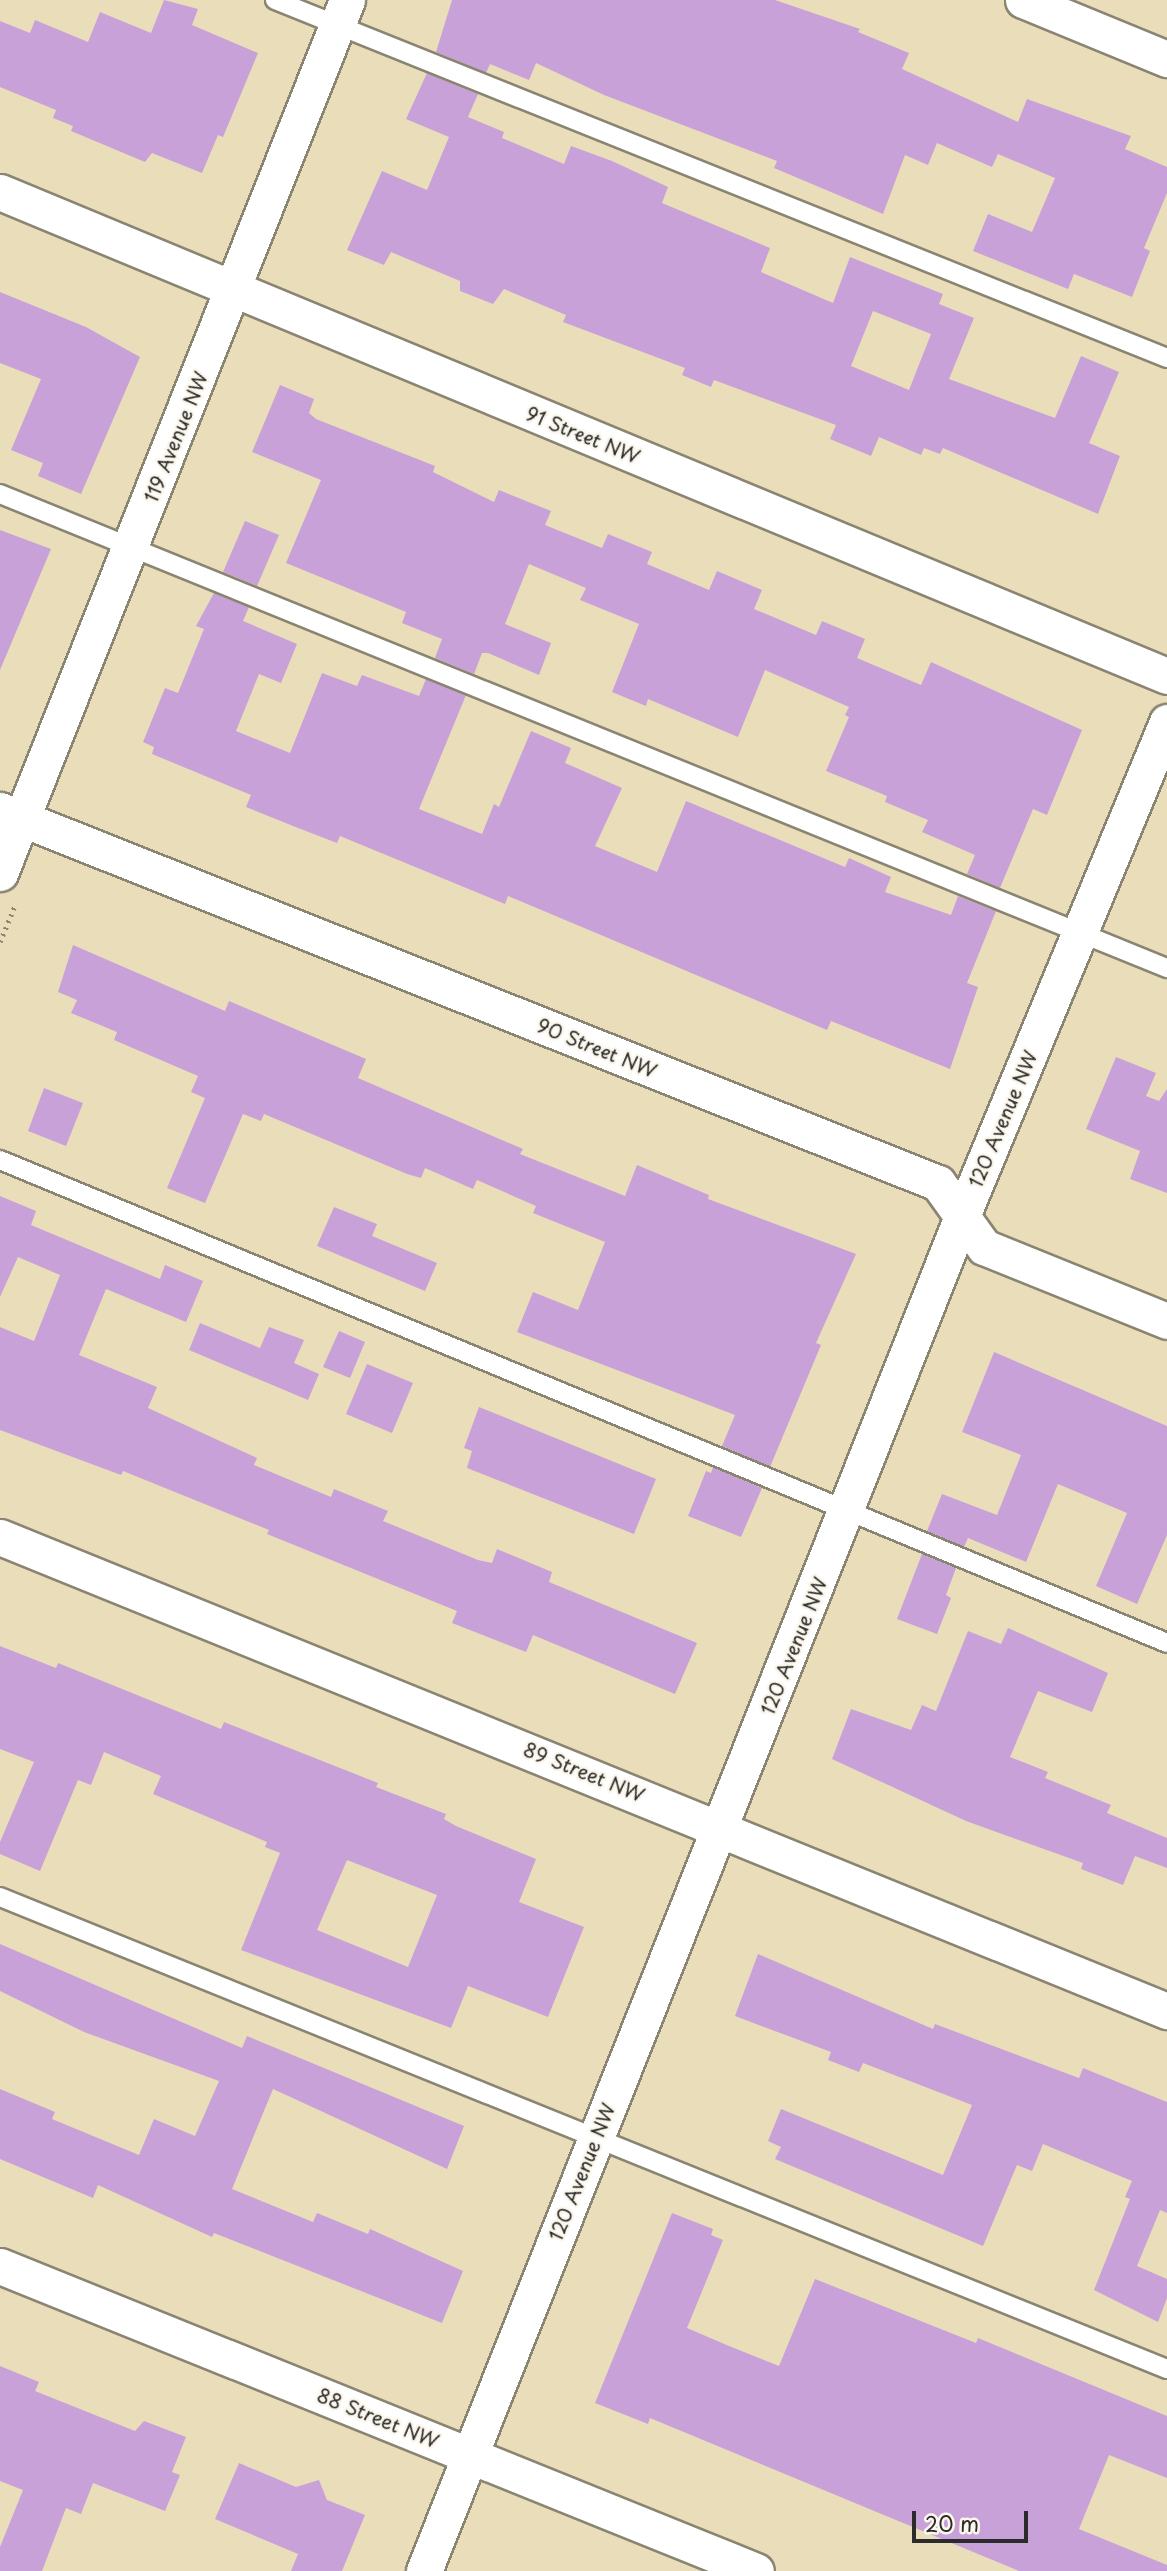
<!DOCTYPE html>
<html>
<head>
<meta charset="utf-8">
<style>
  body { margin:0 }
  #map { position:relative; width:1167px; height:2571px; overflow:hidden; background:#e9deb9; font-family:"Playpen Sans",sans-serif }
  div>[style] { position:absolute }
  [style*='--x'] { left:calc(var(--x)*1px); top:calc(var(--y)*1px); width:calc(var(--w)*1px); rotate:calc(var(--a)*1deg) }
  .building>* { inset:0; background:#c9a1d9 }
  .path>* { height:4.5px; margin-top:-2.25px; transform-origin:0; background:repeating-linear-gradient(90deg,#8a8472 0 2px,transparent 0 7px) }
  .roads { filter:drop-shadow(2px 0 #8a8472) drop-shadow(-2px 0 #8a8472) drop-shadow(0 2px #8a8472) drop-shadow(0 -2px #8a8472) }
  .lane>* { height:18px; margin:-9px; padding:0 9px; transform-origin:9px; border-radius:9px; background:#fff }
  .street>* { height:35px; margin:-17.5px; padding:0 17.5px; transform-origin:17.5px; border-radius:17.5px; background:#fff }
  span { translate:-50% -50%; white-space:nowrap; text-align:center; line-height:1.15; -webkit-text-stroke:5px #fbf7ec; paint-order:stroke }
  .street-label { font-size:19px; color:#2b2b2b }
  .scale { position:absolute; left:912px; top:2511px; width:116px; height:32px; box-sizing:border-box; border:4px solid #2b2b2b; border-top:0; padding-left:9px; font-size:21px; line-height:24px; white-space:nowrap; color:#2b2b2b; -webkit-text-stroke:5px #fbf7ec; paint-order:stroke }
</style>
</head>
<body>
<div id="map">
  <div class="building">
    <i style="clip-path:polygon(164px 0,198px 9px,192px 25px,258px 53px,223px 137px,218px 135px,202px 173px,152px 153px,145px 162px,71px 131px,73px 126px,53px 118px,56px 110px,0 87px,0 21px,30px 33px,35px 20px,88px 42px,100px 12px,151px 33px)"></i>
    <i style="clip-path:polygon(452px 0,775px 0,860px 29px,858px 32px,909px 53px,902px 69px,1018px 122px,1027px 99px,1131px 136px,1125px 149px,1167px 167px,1167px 193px,1144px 248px,1150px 251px,1132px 297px,1074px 274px,1068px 289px,973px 251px,988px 214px,1032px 232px,1055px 178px,998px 154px,992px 167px,937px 143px,928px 165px,905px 155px,883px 214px,774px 168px,777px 161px,604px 95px,536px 63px,529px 80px,490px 64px,486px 73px,436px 52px)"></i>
    <i style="clip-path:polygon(evenodd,427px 73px,478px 94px,468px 117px,504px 132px,502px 138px,564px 164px,571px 146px,612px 161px,668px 187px,662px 203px,770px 248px,761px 272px,833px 303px,850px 257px,943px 294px,939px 304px,974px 318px,949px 379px,1055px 418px,1081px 356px,1119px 372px,1089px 443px,1120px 456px,1098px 514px,943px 448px,940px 454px,924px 448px,921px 455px,879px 437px,871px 456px,830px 439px,836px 425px,714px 380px,711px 387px,682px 375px,685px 368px,563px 322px,566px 315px,504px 289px,493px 304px,460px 291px,460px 281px,391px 252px,384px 265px,347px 250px,382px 171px,427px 190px,449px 137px,406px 119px,427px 73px,873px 311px,931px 334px,909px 390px,851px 366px,873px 311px)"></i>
    <i style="clip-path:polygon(0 292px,86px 327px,140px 357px,81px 494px,38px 476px,43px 463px,11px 450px,41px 379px,0 363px)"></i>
    <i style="clip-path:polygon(280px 385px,314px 399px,309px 413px,316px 419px,435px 466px,433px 472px,494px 502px,499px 490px,551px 511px,545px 525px,602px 548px,608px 534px,652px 552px,647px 564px,709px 590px,717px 571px,762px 590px,754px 609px,816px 635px,822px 621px,865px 639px,857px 658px,921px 685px,931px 662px,1082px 730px,1047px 815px,1033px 809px,1000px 888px,967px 874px,975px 855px,922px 832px,928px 820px,885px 802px,887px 796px,826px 771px,849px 717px,845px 715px,849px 707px,765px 670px,738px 737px,648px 699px,646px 706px,612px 692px,639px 624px,580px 600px,586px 588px,529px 564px,505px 624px,551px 643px,539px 675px,488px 653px,482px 653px,474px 674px,435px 658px,442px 639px,402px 623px,406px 612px,286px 563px,321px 480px,252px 452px)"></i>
    <i style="clip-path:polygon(245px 521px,279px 535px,257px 586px,223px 572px)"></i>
    <i style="clip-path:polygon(0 530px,51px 549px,0 670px)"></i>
    <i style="clip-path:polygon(214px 593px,249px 607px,243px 621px,297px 644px,281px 683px,259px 674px,236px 731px,290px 753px,322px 673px,357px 686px,362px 675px,419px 696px,426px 679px,466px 695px,419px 809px,482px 834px,494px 804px,499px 807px,531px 731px,571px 748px,565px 763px,622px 788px,595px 846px,657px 872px,686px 801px,845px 867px,849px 858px,891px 877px,885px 892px,951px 915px,958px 896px,996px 911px,967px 983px,978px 987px,950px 1069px,831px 1021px,827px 1030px,508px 896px,505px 904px,340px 836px,337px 843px,293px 826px,246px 807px,251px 795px,152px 754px,154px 747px,143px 742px,165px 688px,178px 693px,204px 629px,196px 626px)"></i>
    <i style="clip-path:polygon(73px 945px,225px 1011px,229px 1001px,366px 1059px,358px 1078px,523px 1149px,520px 1154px,625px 1196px,637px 1165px,709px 1195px,708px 1199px,856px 1254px,816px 1343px,821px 1345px,770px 1467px,722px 1446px,735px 1415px,517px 1332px,533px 1292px,578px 1310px,605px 1242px,533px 1213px,536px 1206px,477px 1180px,473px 1189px,425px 1168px,421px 1178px,407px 1174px,264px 1114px,261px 1121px,243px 1114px,205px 1203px,167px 1188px,205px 1098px,191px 1092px,198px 1076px,114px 1040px,117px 1032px,71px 1013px,77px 1000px,58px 992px)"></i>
    <i style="clip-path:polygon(1116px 1057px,1156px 1073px,1146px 1096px,1159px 1101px,1167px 1089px,1167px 1193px,1130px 1179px,1140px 1151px,1086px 1129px)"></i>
    <i style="clip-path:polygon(44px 1088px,83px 1103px,66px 1146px,28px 1131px)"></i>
    <i style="clip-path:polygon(0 1196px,36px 1211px,31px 1225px,160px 1279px,165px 1265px,203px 1281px,186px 1322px,106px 1289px,79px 1355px,157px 1387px,148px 1408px,257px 1458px,254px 1465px,331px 1497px,334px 1489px,388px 1511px,383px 1521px,478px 1560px,492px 1563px,497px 1549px,552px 1572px,549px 1582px,697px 1643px,675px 1694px,533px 1635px,526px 1652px,452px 1623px,457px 1611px,267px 1534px,269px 1530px,123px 1471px,121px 1475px,0 1430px,0 1327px,34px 1341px,60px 1275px,18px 1257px,0 1297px)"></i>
    <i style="clip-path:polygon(334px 1207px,377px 1224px,372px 1236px,437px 1263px,425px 1291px,317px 1246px)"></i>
    <i style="clip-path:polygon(200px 1323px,260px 1348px,269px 1327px,304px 1340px,294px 1363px,319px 1374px,308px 1400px,189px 1350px)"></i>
    <i style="clip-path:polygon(339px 1331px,365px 1342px,350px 1378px,323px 1367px)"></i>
    <i style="clip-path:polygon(994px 1352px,1167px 1426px,1167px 1535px,1137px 1604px,1096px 1586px,1127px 1513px,1058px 1484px,1026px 1562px,968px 1538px,964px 1547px,927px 1531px,942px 1494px,997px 1515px,1021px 1455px,962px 1432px)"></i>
    <i style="clip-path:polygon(367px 1364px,413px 1383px,392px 1433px,346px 1414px)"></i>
    <i style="clip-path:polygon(479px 1407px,656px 1479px,634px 1534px,467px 1468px,472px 1451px,464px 1448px)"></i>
    <i style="clip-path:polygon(713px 1467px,762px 1488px,741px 1537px,688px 1516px,706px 1471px,711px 1473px)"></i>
    <i style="clip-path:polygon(922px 1554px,956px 1568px,946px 1595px,951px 1598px,937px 1634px,897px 1619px)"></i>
    <i style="clip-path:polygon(1008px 1628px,1108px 1673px,1092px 1712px,1038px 1691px,1010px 1757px,1048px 1772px,1045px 1778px,1111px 1805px,1107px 1813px,1167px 1838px,1167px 1868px,1135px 1856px,1123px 1885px,1081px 1869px,1083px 1863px,966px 1821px,832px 1759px,851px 1709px,911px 1730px,922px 1705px,936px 1711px,968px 1631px,1001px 1644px)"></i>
    <i style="clip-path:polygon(evenodd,0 1646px,56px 1668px,58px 1663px,221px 1729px,224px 1722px,378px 1783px,376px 1787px,446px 1814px,444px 1819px,456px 1826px,536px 1859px,519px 1902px,584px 1927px,548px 2017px,468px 1986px,451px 2028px,241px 1950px,280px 1853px,265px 1847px,267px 1842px,153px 1794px,161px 1776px,104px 1752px,91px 1785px,78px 1780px,40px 1871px,0 1854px,0 1842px,34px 1762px,0 1749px,0 1646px,347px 1860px,437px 1895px,408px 1967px,317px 1930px,347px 1860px)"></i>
    <i style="clip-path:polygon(0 1944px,242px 2048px,247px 2036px,464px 2126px,447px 2169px,273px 2089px,232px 2189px,313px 2222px,317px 2213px,368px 2234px,370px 2229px,463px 2271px,442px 2323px,214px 2233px,212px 2237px,98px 2185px,93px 2198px,0 2159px,0 2089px,55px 2112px,52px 2119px,139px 2155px,154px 2119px,195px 2136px,219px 2081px,84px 2032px,0 1991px)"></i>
    <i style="clip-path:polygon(758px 1954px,933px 2029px,935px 2024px,1079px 2078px,1083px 2068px,1167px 2102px,1167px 2213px,1160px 2210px,1137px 2266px,1167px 2279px,1167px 2298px,1158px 2322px,1094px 2290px,1130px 2199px,1125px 2197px,1132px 2181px,1043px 2144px,1032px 2171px,1017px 2165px,983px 2246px,775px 2159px,781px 2147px,768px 2141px,781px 2109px,943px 2175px,972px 2105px,863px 2063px,859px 2072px,828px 2060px,831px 2052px,735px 2016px)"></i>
    <i style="clip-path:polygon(672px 2213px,713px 2229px,711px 2235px,723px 2240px,687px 2328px,729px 2346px,779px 2366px,815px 2279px,976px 2343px,978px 2338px,1167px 2416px,1167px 2478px,1109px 2455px,1079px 2529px,1167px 2565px,1167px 2571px,1019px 2571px,650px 2418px,648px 2424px,595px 2403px)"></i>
    <i style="clip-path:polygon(0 2366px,39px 2382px,35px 2391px,135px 2431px,144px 2421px,186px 2437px,172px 2472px,180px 2475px,165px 2511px,93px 2483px,81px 2514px,66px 2508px,42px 2571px,0 2571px,0 2547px,23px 2490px,0 2481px)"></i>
    <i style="clip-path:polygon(239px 2463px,296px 2487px,319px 2480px,327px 2500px,365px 2515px,342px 2571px,291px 2571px,298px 2554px,215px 2519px)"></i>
  </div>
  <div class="path">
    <i style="--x:0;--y:942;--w:38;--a:-68"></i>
  </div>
  <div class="roads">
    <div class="lane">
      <i style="--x:275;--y:0;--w:961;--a:21.87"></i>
      <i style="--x:0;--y:494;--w:1260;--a:22.11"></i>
      <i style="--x:0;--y:1160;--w:1263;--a:22.48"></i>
      <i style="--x:0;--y:1897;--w:1259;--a:22.02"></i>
    </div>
    <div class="street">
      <i style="--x:1023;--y:0;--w:156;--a:22.3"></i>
      <i style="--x:0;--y:192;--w:1263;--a:22.53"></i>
      <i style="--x:0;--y:810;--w:1009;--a:21.69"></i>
      <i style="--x:938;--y:1183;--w:79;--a:54.3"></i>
      <i style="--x:984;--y:1247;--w:197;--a:22"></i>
      <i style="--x:0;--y:873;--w:939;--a:-68.32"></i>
      <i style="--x:0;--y:1537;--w:1260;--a:22.11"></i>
      <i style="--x:0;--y:2266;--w:815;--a:21.97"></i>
      <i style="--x:424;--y:2571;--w:1458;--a:-68.34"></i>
      <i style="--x:962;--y:1216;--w:535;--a:-67.46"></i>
    </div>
  </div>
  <div class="street-label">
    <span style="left:583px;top:435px;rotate:22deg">91 Street NW</span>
    <span style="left:176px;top:437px;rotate:-68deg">119 Avenue NW</span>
    <span style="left:597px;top:1048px;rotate:22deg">90 Street NW</span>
    <span style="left:1003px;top:1119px;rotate:-67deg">120 Avenue NW</span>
    <span style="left:794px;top:1646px;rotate:-68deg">120 Avenue NW</span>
    <span style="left:584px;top:1772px;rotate:22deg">89 Street NW</span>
    <span style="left:582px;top:2172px;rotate:-68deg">120 Avenue NW</span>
    <span style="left:378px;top:2418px;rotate:22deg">88 Street NW</span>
  </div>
  <div class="scale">20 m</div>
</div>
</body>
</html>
